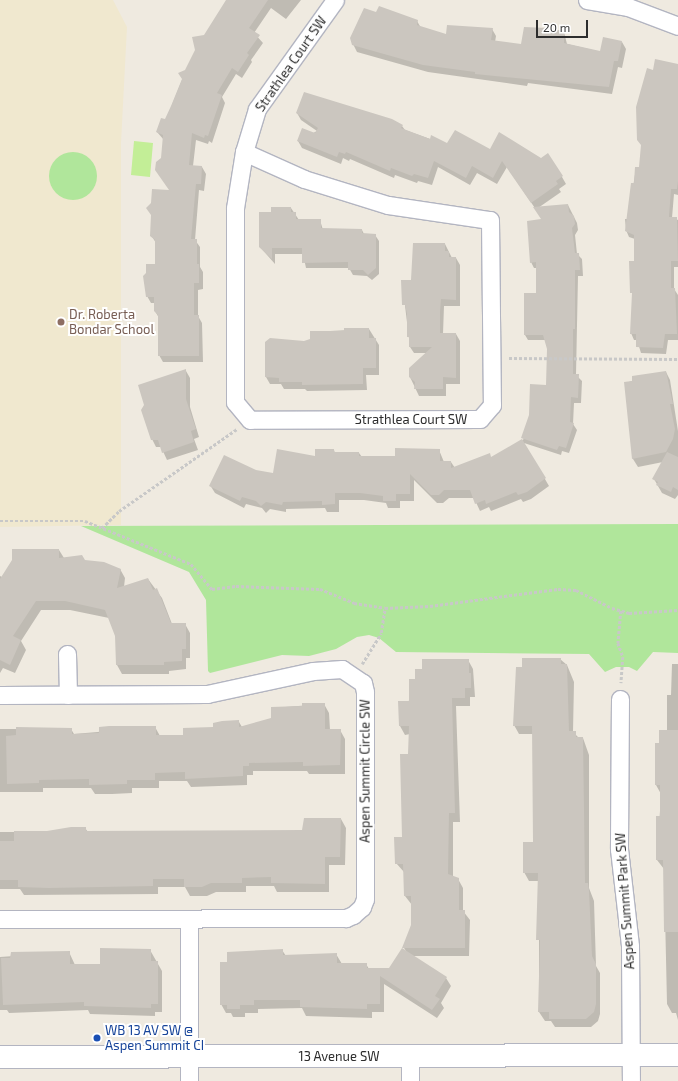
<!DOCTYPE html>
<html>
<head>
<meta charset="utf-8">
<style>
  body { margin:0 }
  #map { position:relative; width:678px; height:1081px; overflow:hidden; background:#efeae0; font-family:"Exo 2",sans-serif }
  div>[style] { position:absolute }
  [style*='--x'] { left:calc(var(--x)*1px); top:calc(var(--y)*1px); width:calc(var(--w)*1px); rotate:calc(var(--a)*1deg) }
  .education>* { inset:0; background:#f0e8cf }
  .green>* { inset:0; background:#b0e69b }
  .round { border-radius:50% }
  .pitch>* { inset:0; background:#c3ee97 }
  .shadow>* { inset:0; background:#0003 }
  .building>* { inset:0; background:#cbc6bf }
  .path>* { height:2.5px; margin-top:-1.25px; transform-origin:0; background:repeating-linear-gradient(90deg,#c8c8c8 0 3px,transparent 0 5px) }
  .roads { filter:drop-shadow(1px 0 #b3b5c1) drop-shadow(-1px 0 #b3b5c1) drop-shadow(0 1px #b3b5c1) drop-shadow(0 -1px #b3b5c1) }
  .street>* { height:17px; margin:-8.5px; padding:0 8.5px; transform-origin:8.5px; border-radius:8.5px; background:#fff }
  .secondary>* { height:22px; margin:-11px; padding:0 11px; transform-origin:11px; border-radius:11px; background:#fff }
  .dots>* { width:11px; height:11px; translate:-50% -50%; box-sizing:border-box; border:2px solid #fff; border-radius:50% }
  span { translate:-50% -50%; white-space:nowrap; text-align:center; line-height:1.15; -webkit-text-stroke:4px #fff; paint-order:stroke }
  .street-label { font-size:13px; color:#2d2d2d }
  .education-label { font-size:13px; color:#785e54 }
  .left { translate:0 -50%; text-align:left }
  .transit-label { font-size:13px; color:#164399 }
  .scale { position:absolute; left:536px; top:20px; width:52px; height:18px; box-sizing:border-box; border:2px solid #2d2d2d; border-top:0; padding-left:5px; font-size:12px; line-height:14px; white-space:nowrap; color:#2d2d2d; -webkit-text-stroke:3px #fff; paint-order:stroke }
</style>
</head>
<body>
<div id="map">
  <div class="education">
    <i style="clip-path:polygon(0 0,113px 0,127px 27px,121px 143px,121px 525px,0 527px)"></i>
  </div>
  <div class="green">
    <i class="round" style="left:49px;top:152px;width:48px;height:48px"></i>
    <i style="clip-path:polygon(678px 524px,678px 653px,653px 652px,637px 671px,629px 667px,616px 667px,605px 672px,589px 654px,396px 652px,379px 638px,369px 635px,357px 637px,336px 649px,309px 656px,282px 655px,210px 673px,208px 671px,206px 600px,189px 572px,81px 526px)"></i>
  </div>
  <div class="pitch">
    <i style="clip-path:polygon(134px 141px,153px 143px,150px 177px,131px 175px)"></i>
  </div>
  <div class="shadow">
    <i style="clip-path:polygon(227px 0,301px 0,286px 19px,271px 8px,254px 33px,263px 43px,251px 60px,252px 62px,242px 78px,236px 74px,222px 97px,225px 103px,212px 143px,209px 141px,208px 144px,196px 140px,193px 166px,202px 167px,206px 174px,204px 191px,199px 190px,195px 240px,200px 247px,200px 267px,203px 272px,203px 289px,198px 290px,198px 316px,202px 323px,203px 362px,163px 362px,159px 355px,159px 318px,155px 311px,155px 303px,151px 303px,147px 296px,156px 265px,156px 243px,151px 235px,170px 191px,162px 159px,164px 140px,157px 132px,166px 120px,186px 70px)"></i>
    <i style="clip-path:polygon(377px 14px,417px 21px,421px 28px,446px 35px,492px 29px,496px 36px,495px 42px,522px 46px,564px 32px,567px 44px,601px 52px,622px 42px,626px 49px,622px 68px,618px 67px,612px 94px,528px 83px,527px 86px,428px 72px,357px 52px,353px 44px)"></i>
    <i style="clip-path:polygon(678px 65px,678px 195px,674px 194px,672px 218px,678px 220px,678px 267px,674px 267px,674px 289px,678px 295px,678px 340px,668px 340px,666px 354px,641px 353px,637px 340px,634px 340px,631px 333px,633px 297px,630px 262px,635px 262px,635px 239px,629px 237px,626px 230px,625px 219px,628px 219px,636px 168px,640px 168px,654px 71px)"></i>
    <i style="clip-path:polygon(297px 113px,402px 126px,405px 130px,447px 145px,541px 159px,547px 155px,562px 177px,566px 184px,559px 189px,561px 192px,538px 208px,568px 205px,577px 223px,578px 230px,575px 235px,577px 254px,582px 259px,583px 276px,578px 276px,576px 375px,582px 381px,581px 403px,574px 403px,573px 424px,577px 430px,569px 453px,562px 451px,561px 455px,524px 443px,549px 486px,531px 499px,523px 502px,521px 499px,491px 511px,489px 507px,480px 511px,474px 498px,449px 498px,443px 503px,437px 503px,414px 480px,414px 501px,400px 501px,400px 508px,388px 508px,386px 503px,364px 500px,339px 500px,339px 512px,327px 512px,325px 508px,286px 509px,286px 512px,270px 509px,266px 513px,262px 508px,246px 504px,244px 508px,215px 493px,210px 485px,255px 471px,274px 474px,334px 450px,335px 453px,359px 453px,362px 457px,396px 457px,439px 450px,444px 462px,451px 462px,455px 468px,491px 458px,523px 440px,547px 386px,548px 349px,546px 340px,528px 340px,525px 335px,537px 294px,537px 268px,534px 268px,531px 262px,543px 220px,507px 167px,497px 184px,477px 173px,470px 185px,438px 167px,432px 185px,418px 181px,417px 183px,395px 175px,394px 178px,350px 159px,349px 161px,343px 158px,341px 164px,302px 148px,298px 141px,317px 131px,301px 120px)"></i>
    <i style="clip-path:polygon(291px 208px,299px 220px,320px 220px,323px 230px,362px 230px,364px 234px,375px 235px,379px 241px,379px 274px,372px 280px,367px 276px,353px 275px,349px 268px,306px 268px,303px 254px,275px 254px,275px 264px,260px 247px,272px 213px)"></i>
    <i style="clip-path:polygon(445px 244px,452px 258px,456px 258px,460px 265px,460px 306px,444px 306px,443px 334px,456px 334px,460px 341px,460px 384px,446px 384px,446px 396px,419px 396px,410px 377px,427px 353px,414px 353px,410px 347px,402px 281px,412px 281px)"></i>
    <i style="clip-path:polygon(369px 329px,379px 345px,379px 375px,366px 375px,367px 390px,307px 391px,305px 389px,284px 389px,281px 384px,270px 384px,266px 377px,304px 342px,311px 340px,311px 332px)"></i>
    <i style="clip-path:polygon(186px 371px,190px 378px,190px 407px,199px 437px,194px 439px,198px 450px,167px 460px,161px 447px,156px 447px,152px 439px)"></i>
    <i style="clip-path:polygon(666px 372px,670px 380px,678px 431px,678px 495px,675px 499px,662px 493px,654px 479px,663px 462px,638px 467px,633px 459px,625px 383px)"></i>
    <i style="clip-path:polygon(59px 550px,64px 558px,120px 569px,125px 578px,124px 587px,148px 579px,162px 598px,172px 624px,185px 624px,190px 633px,190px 658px,186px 658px,186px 669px,169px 671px,169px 674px,122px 674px,117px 665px,116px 636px,109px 618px,70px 610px,41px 610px,21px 641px,26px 650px,15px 673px,3px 668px,0 673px,0 576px,2px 577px)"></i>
    <i style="clip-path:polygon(560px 659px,567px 665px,574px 682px,573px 732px,579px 738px,583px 738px,589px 755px,589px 888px,594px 901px,596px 966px,600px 973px,600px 1014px,598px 1021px,591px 1027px,555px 1027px,551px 1021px,545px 1021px,539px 1012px,539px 881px,529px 881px,524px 872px,534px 843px,533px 734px,519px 734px,514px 725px)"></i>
    <i style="clip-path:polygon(468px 660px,473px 669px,475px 697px,470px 697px,470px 706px,456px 706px,460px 822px,453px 822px,453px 877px,458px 879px,463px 888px,463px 911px,470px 920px,469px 956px,413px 956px,446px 978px,451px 986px,441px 1003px,444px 1008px,437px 1018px,384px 984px,384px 1012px,372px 1012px,372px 1018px,306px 1016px,302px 1008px,258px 1009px,258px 1013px,245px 1013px,245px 1017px,233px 1017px,231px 1013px,226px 1013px,221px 1004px,282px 950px,286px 956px,336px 954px,342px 964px,366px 964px,369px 969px,390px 969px,406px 951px,404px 948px,412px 926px,412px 905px,405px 896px,404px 872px,396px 863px,403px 838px,410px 734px,405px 735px,400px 726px,416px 680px,423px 670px)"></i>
    <i style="clip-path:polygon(672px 664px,678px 664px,678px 1020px,676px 1013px,672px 1013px,667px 1004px,664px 869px,657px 860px,661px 794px,656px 785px,656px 744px,660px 744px,667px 731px,667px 695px,671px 695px)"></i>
    <i style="clip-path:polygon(324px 704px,329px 713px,330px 730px,340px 730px,345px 739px,345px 774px,309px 774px,307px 771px,253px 771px,253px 775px,247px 775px,247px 785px,191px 787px,187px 781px,159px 781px,159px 788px,132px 788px,132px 793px,112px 794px,95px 794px,91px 788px,43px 788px,43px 792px,0 792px,0 729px,71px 729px,74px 734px,155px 727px,160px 736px,184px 736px,239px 722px,242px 727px,272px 719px,272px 708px)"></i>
    <i style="clip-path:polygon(341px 819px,346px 828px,345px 865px,329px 865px,329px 892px,277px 892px,274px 886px,246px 886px,246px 892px,216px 892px,207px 896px,190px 896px,185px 887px,158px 887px,158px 894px,24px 895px,20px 889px,0 889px,0 832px,47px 832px,85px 828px,88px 832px,303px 831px)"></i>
    <i style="clip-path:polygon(150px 950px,162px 971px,162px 1012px,155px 1012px,155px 1016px,90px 1014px,88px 1010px,9px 1013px,7px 1010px,0 1010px,0 957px,69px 952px,75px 965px,102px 965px)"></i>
  </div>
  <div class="building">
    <i style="clip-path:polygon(226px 0,268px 0,249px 28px,260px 35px,247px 53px,249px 55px,238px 72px,232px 68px,217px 93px,222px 95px,208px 136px,205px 135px,204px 138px,192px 133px,189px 165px,202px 166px,201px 184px,196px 184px,191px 239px,197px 239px,197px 264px,199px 264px,199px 283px,194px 283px,194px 315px,199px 315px,199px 356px,158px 356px,158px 315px,154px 311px,154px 297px,146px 297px,143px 276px,146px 273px,146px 264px,155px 264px,155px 240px,150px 236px,151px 215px,146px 208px,151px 203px,152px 189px,169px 190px,155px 170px,156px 162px,161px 158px,163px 135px,156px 132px,161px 118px,165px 119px,171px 106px,182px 79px,178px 73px,185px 70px,195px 50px,192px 37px,204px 35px)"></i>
    <i style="clip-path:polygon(379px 6px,418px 20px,417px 25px,446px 34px,447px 25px,493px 28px,491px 40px,521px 44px,524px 27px,547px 28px,564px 31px,564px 43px,600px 51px,603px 37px,622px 41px,618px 61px,614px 61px,609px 87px,475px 74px,475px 72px,423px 65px,352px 45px,350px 38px,364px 8px,376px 12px)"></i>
    <i style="clip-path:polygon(655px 59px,678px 64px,678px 181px,677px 189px,671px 189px,669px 217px,677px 217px,678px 261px,671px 261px,671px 288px,675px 288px,677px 334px,665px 334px,663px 348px,636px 347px,636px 334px,630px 334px,632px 293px,630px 293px,629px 261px,634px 261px,634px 235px,625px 231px,631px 183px,634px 183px,635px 167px,639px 167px,641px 145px,637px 140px,636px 107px,647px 68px,653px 70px)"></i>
    <i style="clip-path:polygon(304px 92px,392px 119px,403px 125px,401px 128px,430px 139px,431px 135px,447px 143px,455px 130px,490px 149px,499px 132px,541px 158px,548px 153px,563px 176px,556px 181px,558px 184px,531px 203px,502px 161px,493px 178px,472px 166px,466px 178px,434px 161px,428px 178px,414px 174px,412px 176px,391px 168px,390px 171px,346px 152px,345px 154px,339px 152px,337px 157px,297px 141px,302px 128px,315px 133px,318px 128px,296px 113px)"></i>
    <i style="clip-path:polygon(568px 204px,569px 212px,574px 216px,575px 224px,572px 228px,575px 253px,579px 253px,580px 270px,575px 270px,575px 329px,573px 329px,573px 374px,579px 374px,578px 398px,571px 397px,570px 422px,574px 423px,566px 448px,559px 446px,557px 450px,521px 438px,529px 415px,530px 384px,546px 385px,547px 349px,543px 335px,524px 335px,524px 293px,536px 293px,536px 262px,530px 263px,527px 221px,541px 219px,533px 207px)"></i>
    <i style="clip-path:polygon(271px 207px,291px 207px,291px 212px,296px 212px,296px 219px,321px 219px,321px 228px,362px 229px,362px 233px,376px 234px,376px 268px,368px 275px,363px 270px,348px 270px,348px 262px,302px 263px,302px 248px,272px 248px,272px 259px,259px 247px,259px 212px,271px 212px)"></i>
    <i style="clip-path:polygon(413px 243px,445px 243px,445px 251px,449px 251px,449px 257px,456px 257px,456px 300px,441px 299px,440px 312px,440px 333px,456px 333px,456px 378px,443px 377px,443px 389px,414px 389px,415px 382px,409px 377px,409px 368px,432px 347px,409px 347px,409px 337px,407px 337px,407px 314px,405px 305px,402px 305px,401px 280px,411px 280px)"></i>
    <i style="clip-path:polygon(344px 328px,369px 328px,369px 338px,376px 338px,376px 368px,363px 368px,363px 384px,302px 385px,302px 382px,279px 382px,279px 378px,265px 377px,265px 342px,270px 338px,304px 341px,310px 339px,310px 331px,344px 331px)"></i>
    <i style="clip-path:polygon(186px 369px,186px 399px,196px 429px,191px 431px,194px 442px,162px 453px,158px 440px,151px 440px,141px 410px,144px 405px,138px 385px)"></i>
    <i style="clip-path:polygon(666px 371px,673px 404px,670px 404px,675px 429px,673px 439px,666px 452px,632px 459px,624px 382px,632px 381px,632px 376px)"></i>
    <i style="clip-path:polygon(522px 439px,546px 478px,527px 492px,518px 495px,516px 492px,486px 504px,485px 500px,475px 504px,470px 490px,444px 490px,439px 495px,431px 495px,410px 474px,410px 494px,396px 494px,396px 501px,383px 501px,383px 496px,360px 493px,335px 493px,335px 504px,322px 505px,322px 501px,283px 502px,282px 505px,266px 502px,261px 506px,256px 501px,242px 497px,240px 501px,209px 486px,224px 455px,256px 470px,273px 473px,277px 449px,315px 456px,315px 449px,334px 449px,334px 452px,359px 452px,359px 456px,395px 456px,395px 448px,440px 449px,440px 461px,451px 461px,451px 468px,490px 453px,491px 457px)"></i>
    <i style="clip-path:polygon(667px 452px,678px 457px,678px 490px,673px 487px,671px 492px,656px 485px,658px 482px,652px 479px)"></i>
    <i style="clip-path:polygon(12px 549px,59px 549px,59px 558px,82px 555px,85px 560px,104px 562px,121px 569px,117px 588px,148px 578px,153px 590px,157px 588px,171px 623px,186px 623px,186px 649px,182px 649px,182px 661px,164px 662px,164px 665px,116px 665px,115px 636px,105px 610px,65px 601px,36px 601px,13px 636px,21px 640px,10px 665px,0 660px,0 579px,12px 560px)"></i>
    <i style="clip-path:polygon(522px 658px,561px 658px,561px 664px,567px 664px,569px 731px,576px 731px,576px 737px,583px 737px,585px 883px,588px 883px,589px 891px,592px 956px,596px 964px,596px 1004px,594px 1012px,586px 1019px,549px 1019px,549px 1012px,538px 1012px,540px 940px,536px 940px,538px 873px,523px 873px,523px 842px,533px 842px,532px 726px,513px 726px,516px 667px,522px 667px)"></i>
    <i style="clip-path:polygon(422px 659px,469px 659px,469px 673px,471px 673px,471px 688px,465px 688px,465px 698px,452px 698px,455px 813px,449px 813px,448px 874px,459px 878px,459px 910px,465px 910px,465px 948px,402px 948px,411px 925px,411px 896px,404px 896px,403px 864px,395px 864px,394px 837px,402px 837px,400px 754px,408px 754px,409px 726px,399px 726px,398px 701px,409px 701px,409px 679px,415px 679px,415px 669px,422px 669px)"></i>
    <i style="clip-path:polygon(302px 703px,325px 703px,325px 729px,341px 729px,340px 765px,303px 766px,303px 762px,249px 763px,249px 766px,243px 766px,243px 776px,185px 779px,185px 772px,155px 773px,155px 780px,127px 780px,127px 784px,89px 785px,89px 779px,39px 780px,39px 783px,7px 784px,6px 736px,16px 735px,16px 727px,72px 728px,72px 734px,99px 733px,99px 727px,109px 726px,156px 726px,156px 735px,183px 735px,183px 728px,213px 727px,213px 723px,222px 721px,239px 720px,239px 727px,271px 718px,271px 707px,302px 706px)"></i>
    <i style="clip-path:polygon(659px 730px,678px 730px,678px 932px,664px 932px,663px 860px,656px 860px,656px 816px,660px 816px,660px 785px,655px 785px,655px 743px,659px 743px)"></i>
    <i style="clip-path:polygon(304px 818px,341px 818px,340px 857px,325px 857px,325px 884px,271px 883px,271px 877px,242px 878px,242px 883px,211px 883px,202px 887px,184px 887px,184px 879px,153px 879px,153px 886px,49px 888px,18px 887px,18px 880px,0 880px,0 841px,14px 841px,14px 831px,47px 831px,71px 827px,86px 827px,86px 831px,302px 830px)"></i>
    <i style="clip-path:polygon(100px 948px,151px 949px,151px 961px,158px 961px,158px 1004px,151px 1004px,151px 1008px,84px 1006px,84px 1002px,3px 1005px,1px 958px,10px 958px,11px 952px,70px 951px,70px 964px,100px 964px)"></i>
    <i style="clip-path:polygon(402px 948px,447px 977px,435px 996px,440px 999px,432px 1010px,380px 976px,380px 1004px,367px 1004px,367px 1009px,300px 1007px,300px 1000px,254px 1000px,254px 1005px,240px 1005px,240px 1009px,227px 1009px,227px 1005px,220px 1005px,220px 962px,227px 962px,227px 952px,283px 949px,283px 955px,337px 953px,337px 963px,367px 963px,367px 968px,389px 968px)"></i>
  </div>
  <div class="path">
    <i style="--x:509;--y:358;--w:169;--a:0.3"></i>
    <i style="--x:0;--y:521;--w:85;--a:0"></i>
    <i style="--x:85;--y:521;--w:114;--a:22.1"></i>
    <i style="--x:191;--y:564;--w:33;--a:50"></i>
    <i style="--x:212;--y:589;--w:24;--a:-7"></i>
    <i style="--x:236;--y:586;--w:84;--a:2"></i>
    <i style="--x:320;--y:589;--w:37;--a:22"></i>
    <i style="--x:354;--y:603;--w:31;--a:9"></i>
    <i style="--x:385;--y:608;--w:45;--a:-2.5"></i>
    <i style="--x:430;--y:606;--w:129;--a:-7.6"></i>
    <i style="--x:558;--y:589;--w:18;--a:3"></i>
    <i style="--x:576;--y:590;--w:40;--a:26.6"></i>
    <i style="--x:612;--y:608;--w:18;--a:16"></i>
    <i style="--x:629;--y:613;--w:49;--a:-3.5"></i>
    <i style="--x:102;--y:528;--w:24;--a:-45"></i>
    <i style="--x:119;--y:511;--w:144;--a:-34.8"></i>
    <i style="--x:621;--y:611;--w:32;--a:95"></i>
    <i style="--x:618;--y:643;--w:15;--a:70"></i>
    <i style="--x:623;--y:657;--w:26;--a:94"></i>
    <i style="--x:362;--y:664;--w:36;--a:-58"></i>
    <i style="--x:381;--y:633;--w:25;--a:-81"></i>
  </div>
  <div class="roads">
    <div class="street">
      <i style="--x:587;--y:0;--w:42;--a:9.7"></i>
      <i style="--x:628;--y:7;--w:53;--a:20.8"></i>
      <i style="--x:244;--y:152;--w:66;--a:24.2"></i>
      <i style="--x:304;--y:179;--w:88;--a:17.2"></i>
      <i style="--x:388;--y:205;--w:103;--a:8.4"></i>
      <i style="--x:490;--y:220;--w:185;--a:89.4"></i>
      <i style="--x:492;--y:405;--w:18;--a:131"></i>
      <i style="--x:480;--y:419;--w:230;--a:179.8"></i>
      <i style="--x:250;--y:420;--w:23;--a:-130"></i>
      <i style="--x:235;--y:402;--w:194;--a:-90"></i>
      <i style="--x:235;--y:208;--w:57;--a:-80.9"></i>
      <i style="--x:244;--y:152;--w:45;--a:-73.2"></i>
      <i style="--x:257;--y:109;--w:134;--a:-54.4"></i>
      <i style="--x:67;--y:654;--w:41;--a:88.6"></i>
      <i style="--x:0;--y:695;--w:207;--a:-0.3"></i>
      <i style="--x:207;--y:694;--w:108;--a:-12.2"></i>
      <i style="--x:313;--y:671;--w:29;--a:-4"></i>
      <i style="--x:342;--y:669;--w:25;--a:34"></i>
      <i style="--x:363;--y:683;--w:9;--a:77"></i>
      <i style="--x:365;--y:692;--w:207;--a:90"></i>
      <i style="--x:365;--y:899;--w:9;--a:111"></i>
      <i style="--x:362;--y:907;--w:12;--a:138"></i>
      <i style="--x:353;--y:915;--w:8;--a:157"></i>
      <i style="--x:346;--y:918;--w:346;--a:179.8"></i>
      <i style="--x:620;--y:699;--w:150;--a:90.4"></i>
      <i style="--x:619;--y:849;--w:98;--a:83.5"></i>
      <i style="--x:630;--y:946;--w:135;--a:89.6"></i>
      <i style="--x:189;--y:919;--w:162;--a:90"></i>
      <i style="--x:410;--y:1056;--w:25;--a:90"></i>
    </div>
    <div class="secondary">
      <i style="--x:0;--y:1057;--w:678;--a:-0.17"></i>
    </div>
  </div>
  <div class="dots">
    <i style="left:61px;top:322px;background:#8d6e63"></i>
    <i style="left:97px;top:1038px;background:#1a4fb4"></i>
  </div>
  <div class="street-label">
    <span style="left:291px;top:64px;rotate:-55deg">Strathlea Court SW</span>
    <span style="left:411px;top:419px">Strathlea Court SW</span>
    <span style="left:365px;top:771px;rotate:-90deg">Aspen Summit Circle SW</span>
    <span style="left:625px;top:901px;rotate:-94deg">Aspen Summit Park SW</span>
    <span style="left:339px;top:1056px">13 Avenue SW</span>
  </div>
  <div class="education-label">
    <span class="left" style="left:69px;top:322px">Dr. Roberta<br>Bondar School</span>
  </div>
  <div class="transit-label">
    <span class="left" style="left:105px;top:1038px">WB 13 AV SW @<br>Aspen Summit CI</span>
  </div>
  <div class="scale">20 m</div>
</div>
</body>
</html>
